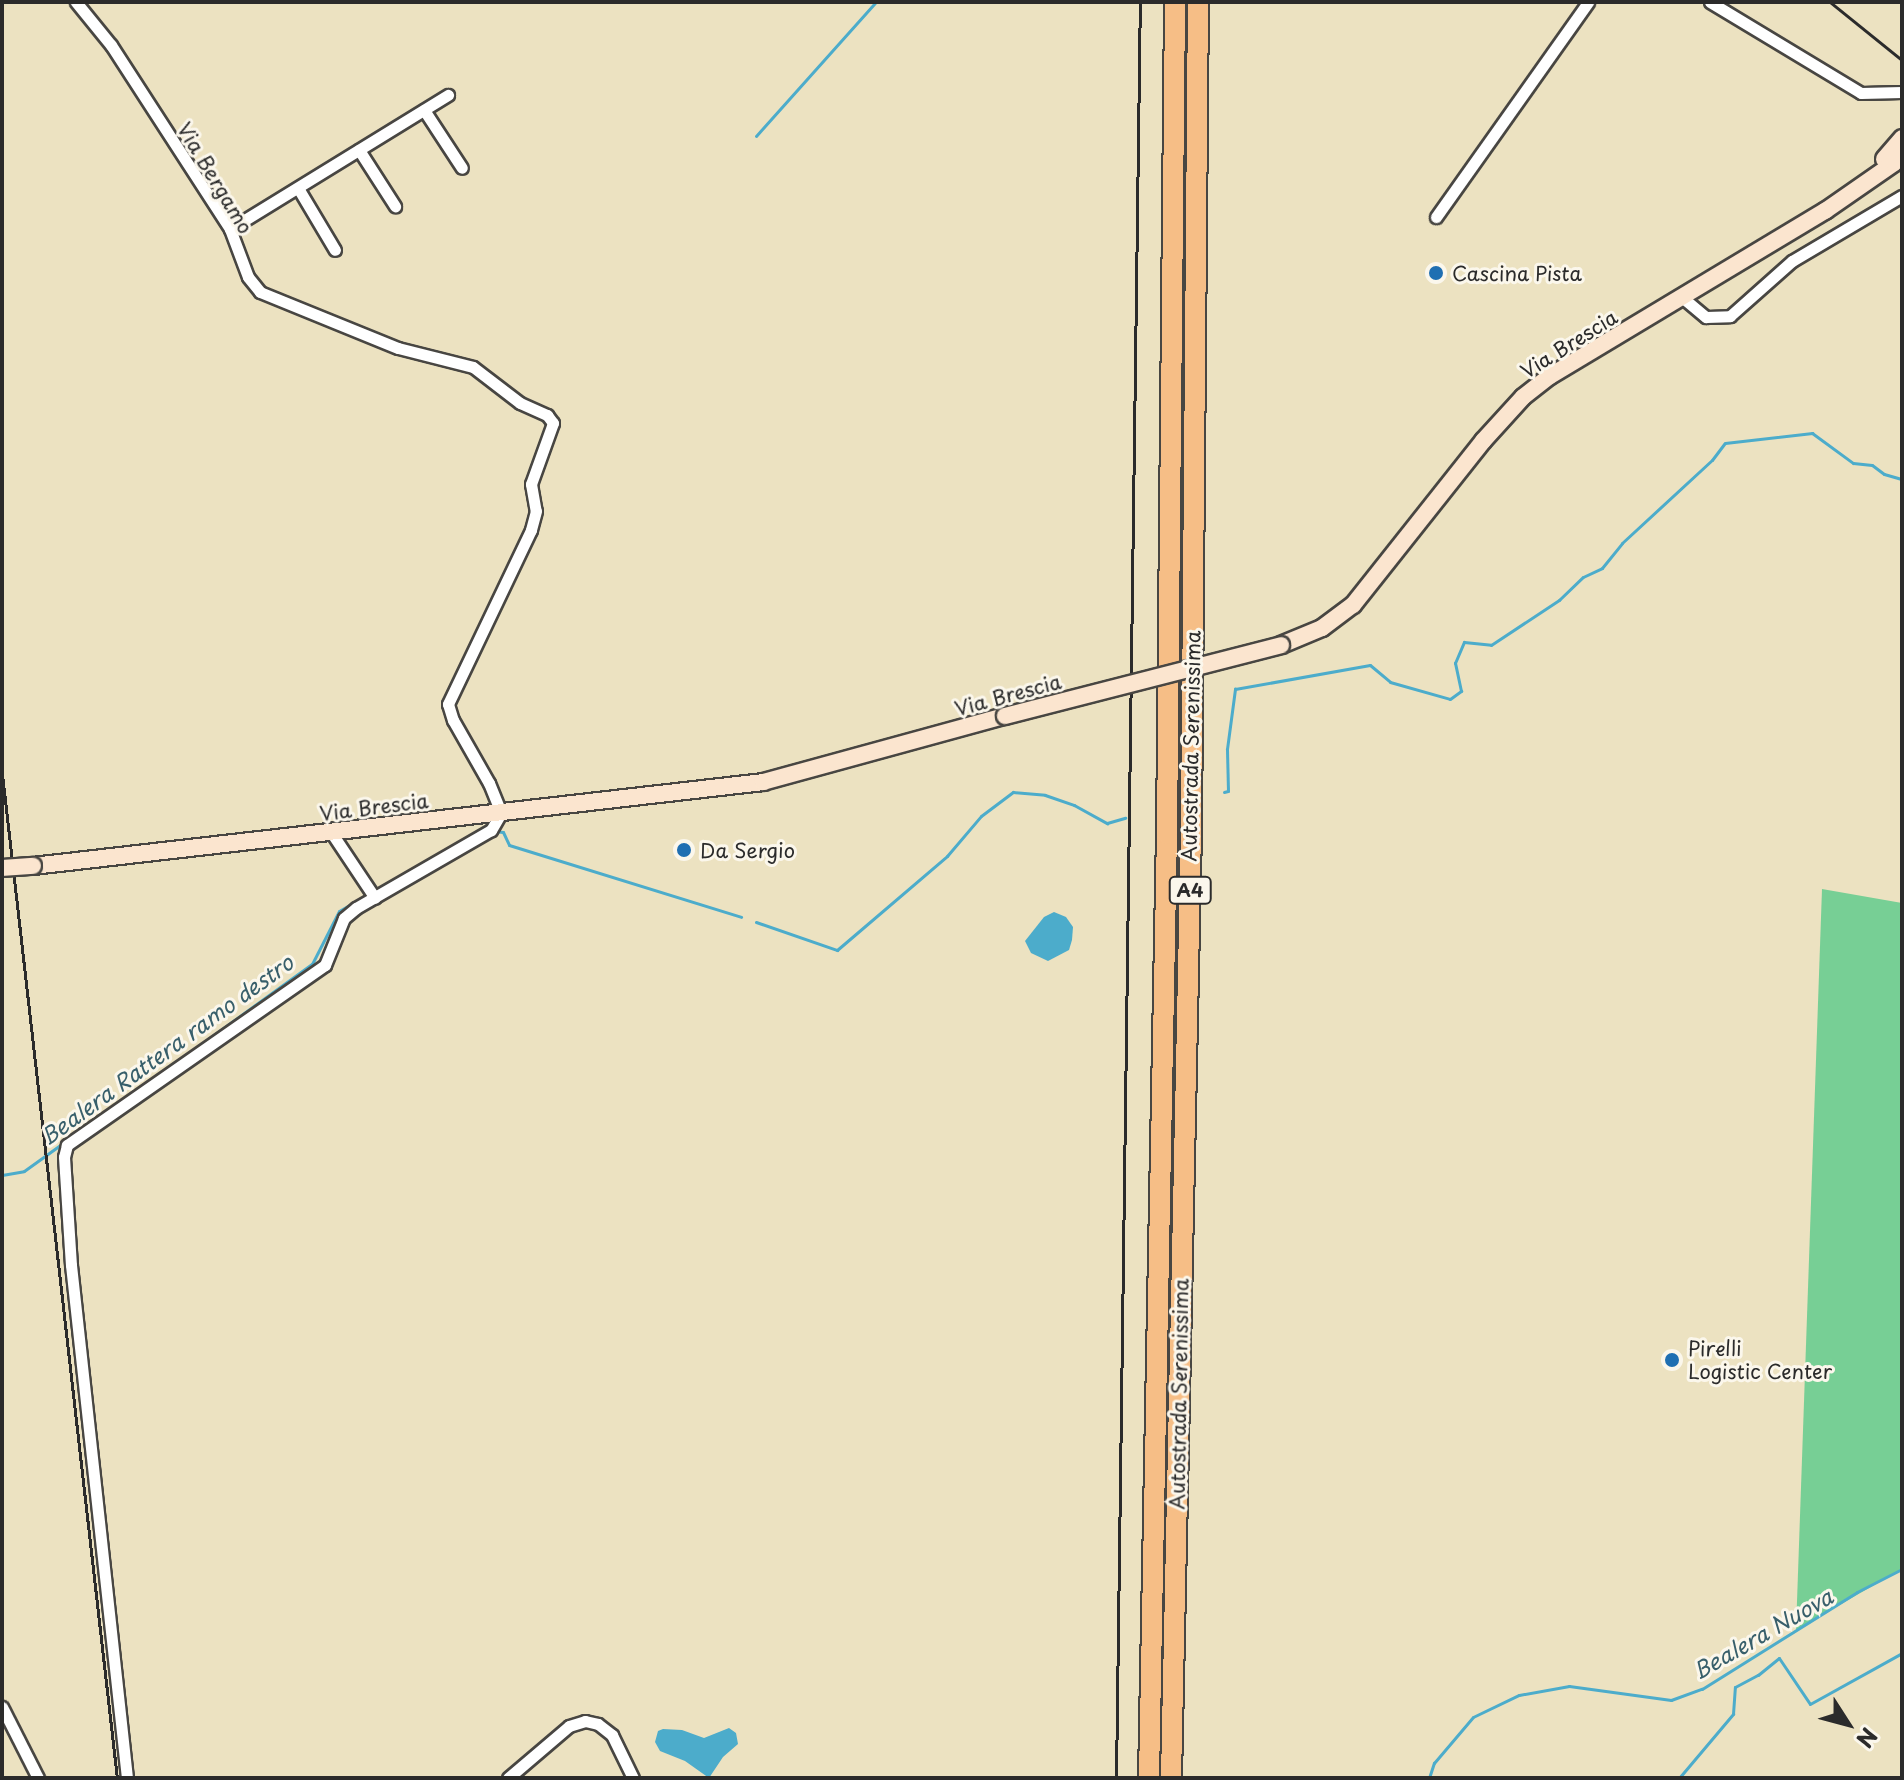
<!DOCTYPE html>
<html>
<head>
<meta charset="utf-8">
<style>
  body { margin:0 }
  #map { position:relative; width:1904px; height:1780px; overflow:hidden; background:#ece2c1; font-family:"Playpen Sans",sans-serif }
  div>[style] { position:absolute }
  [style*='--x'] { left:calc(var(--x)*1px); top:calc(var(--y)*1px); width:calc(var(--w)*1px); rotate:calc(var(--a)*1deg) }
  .green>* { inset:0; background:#77cf95 }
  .water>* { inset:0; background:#4caccb }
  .stream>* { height:3px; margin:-1.5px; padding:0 1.5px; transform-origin:1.5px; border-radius:1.5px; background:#4caccb }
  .roads { filter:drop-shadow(2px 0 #484642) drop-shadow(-2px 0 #484642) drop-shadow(0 2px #484642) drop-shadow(0 -2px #484642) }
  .minor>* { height:11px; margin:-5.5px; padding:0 5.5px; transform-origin:5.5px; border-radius:5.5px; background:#fff }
  .secondary>* { height:16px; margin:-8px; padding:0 8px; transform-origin:8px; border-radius:8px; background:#fbe5cf }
  .motorway>* { height:20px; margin:-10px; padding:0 10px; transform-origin:10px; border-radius:10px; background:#f6be86 }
  .rail>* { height:3px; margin:-1.5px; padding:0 1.5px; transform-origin:1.5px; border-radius:1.5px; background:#2b2b2b }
  .bridges { filter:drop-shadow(2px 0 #484642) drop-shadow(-2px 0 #484642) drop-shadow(0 2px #484642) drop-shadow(0 -2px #484642) }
  .secondary-bridge>* { height:16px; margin:-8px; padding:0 8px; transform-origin:8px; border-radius:8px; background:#fbe5cf }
  .dots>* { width:22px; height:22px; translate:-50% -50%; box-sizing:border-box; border:4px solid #fbf7ec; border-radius:50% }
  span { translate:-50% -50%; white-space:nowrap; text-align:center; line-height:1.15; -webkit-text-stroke:6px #fbf7ec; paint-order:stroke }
  .shield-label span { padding:2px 6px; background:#fbf7ec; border:2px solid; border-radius:6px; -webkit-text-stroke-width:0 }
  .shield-label { font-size:18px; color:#2b2b2b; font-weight:700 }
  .street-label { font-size:20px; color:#2b2b2b }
  .poi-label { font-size:20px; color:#2b2b2b }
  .left { translate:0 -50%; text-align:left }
  .water-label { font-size:22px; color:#385f6b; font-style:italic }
  .frame { position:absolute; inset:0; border:4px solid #2b2b2b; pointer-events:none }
  .north { position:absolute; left:1808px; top:1684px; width:80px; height:80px; -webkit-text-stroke:6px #fbf7ec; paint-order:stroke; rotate:126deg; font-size:22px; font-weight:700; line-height:32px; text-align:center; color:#2b2b2b }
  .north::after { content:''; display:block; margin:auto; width:28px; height:36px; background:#2b2b2b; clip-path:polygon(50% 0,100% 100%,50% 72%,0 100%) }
</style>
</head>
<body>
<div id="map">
  <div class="green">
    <i style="clip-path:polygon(1822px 889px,1902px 903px,1902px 1569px,1796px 1630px)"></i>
  </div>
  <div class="water">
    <i style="clip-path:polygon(1054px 912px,1066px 917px,1073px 927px,1072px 940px,1069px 950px,1048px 961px,1031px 953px,1025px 941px,1044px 917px)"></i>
    <i style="clip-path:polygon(729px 1728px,736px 1733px,738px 1744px,723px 1757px,709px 1778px,685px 1761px,660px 1751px,655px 1742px,658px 1731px,663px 1729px,682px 1730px,704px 1738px)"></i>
  </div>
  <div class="stream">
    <i style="--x:756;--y:136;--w:180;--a:-48.2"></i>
    <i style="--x:1224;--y:792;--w:4;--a:-14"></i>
    <i style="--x:1228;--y:791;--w:42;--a:-91.4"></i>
    <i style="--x:1227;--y:749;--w:61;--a:-82.4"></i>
    <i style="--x:1235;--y:689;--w:137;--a:-10.1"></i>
    <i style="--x:1370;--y:665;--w:26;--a:40"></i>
    <i style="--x:1390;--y:682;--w:62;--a:15.8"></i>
    <i style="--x:1450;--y:699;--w:14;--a:-36"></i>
    <i style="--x:1461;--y:691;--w:29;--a:-102"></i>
    <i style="--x:1455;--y:663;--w:23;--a:-67"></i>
    <i style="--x:1464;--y:642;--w:27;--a:6"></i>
    <i style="--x:1491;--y:645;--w:82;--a:-33.5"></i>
    <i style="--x:1559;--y:600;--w:33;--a:-44"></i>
    <i style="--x:1583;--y:577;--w:21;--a:-25"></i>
    <i style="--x:1602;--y:568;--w:32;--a:-51"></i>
    <i style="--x:1622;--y:543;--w:122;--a:-42.7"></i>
    <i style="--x:1712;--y:460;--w:21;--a:-53"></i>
    <i style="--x:1725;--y:443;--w:88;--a:-6.6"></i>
    <i style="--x:1812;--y:433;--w:51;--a:36.2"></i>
    <i style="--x:1853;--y:463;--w:19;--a:6"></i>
    <i style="--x:1872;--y:465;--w:15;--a:37"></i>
    <i style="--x:1884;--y:474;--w:19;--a:16"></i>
    <i style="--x:493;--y:831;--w:10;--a:6"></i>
    <i style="--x:503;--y:832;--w:14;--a:65"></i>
    <i style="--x:509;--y:845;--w:243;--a:17.2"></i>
    <i style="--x:377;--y:889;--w:123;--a:-28.6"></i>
    <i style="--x:756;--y:922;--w:86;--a:19.1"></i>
    <i style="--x:837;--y:950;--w:145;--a:-40.5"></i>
    <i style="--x:947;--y:856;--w:52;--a:-49.6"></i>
    <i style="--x:981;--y:816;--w:40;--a:-37"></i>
    <i style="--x:1013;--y:792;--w:32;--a:5"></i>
    <i style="--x:1045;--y:795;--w:31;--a:19"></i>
    <i style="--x:1074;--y:805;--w:38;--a:29"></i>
    <i style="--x:1107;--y:823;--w:19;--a:-16"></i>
    <i style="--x:157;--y:1076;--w:191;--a:-35.9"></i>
    <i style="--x:312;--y:964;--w:59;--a:-63"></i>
    <i style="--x:339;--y:911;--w:30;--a:-30"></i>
    <i style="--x:2;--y:1175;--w:22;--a:-10"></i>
    <i style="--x:24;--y:1171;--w:48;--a:-35.7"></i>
    <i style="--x:1429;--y:1778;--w:16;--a:-72"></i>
    <i style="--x:1434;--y:1763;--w:60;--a:-49.7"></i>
    <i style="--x:1473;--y:1717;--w:51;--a:-25.6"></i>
    <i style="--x:1519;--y:1695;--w:51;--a:-10.2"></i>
    <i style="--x:1569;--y:1686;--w:103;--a:7.8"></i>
    <i style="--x:1671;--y:1700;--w:33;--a:-20"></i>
    <i style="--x:1702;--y:1689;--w:183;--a:-32"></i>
    <i style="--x:1857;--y:1592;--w:51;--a:-27.1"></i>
    <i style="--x:1679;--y:1778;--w:84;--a:-49.8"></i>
    <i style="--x:1733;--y:1714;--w:27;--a:-86"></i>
    <i style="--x:1735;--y:1687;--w:26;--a:-28"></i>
    <i style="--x:1758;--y:1675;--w:27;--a:-39"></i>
    <i style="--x:1779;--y:1658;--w:55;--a:56"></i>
    <i style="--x:1810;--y:1704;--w:105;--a:-29"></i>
  </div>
  <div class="roads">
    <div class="minor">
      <i style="--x:76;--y:2;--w:55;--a:50.9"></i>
      <i style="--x:111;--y:45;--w:219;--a:57.1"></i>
      <i style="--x:230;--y:229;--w:51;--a:69.4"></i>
      <i style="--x:248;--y:277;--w:19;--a:51"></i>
      <i style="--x:260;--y:292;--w:149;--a:22.1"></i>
      <i style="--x:398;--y:348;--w:77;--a:14.2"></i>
      <i style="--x:473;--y:367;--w:59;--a:37.5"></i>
      <i style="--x:520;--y:403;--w:30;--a:24"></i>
      <i style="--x:547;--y:415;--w:10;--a:53"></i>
      <i style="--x:553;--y:423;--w:65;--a:109.8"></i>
      <i style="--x:531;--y:484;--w:27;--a:80"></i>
      <i style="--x:536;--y:511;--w:20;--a:105"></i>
      <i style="--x:531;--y:530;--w:193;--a:115.5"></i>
      <i style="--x:448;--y:704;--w:17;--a:73"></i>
      <i style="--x:453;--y:720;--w:73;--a:60.3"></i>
      <i style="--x:489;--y:783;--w:32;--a:68"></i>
      <i style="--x:501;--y:813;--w:20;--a:120"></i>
      <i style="--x:491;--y:830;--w:156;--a:150"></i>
      <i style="--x:356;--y:908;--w:16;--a:140"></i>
      <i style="--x:344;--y:918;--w:51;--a:112"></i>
      <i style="--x:325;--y:965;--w:315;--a:145.1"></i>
      <i style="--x:67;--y:1145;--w:12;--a:104"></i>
      <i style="--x:64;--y:1157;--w:108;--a:86.3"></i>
      <i style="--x:71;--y:1265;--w:516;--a:83.77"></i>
      <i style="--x:1710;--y:2;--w:176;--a:31.1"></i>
      <i style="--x:1861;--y:93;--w:41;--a:-1.4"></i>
      <i style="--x:424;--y:110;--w:69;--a:56.8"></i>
      <i style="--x:359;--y:150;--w:67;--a:57.3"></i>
      <i style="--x:298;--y:188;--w:72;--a:59.2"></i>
      <i style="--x:1436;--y:217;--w:263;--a:-54.7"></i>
      <i style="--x:230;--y:229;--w:256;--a:-31.6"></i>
      <i style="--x:1683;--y:298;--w:30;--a:40"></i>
      <i style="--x:1706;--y:317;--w:24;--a:-2"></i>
      <i style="--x:1730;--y:316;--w:83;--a:-41.6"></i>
      <i style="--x:1792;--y:261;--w:128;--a:-30.6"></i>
      <i style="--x:331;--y:832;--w:79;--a:56.3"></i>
      <i style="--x:2;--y:1707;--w:80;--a:63.1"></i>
      <i style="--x:508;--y:1778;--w:80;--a:-40.4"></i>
      <i style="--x:569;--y:1726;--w:17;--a:-17"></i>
      <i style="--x:585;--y:1721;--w:13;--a:13"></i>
      <i style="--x:598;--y:1724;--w:18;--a:38"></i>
      <i style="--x:612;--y:1735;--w:48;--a:64"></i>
    </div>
    <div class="secondary">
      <i style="--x:1884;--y:159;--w:28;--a:-49"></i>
      <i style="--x:1281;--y:645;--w:44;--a:-22.5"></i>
      <i style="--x:1322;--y:628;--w:39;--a:-37"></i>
      <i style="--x:1353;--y:605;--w:209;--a:-51.6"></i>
      <i style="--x:1483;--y:441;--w:59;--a:-47.7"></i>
      <i style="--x:1523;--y:397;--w:34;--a:-38"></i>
      <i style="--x:1550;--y:376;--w:321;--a:-31"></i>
      <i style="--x:1825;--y:211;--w:84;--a:-34.8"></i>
      <i style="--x:1894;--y:163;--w:13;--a:-51"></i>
      <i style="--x:33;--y:866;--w:735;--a:-6.56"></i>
      <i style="--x:763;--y:782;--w:251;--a:-15.3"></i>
    </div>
    <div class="motorway">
      <i style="--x:1149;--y:1778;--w:944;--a:-88.91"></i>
      <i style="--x:1167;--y:834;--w:832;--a:-89.45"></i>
      <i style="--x:1171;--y:1778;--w:947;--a:-88.79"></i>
      <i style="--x:1191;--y:831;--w:829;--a:-89.52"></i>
    </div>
  </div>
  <div class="rail">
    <i style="--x:1830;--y:2;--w:92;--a:38.9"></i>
    <i style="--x:2;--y:774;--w:1011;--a:83.47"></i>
    <i style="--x:1116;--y:1778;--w:1776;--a:-89.23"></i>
  </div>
  <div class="bridges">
    <div class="secondary-bridge">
      <i style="--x:1005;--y:716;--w:285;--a:-14.4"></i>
      <i style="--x:2;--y:868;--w:31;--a:-4"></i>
    </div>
  </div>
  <div class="dots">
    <i style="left:1436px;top:273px;background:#1f6fb2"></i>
    <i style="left:684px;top:850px;background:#1f6fb2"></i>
    <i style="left:1672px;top:1360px;background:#1f6fb2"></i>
  </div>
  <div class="shield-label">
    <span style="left:1190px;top:890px">A4</span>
  </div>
  <div class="street-label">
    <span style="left:215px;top:178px;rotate:59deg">Via Bergamo</span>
    <span style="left:1569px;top:344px;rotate:-32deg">Via Brescia</span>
    <span style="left:1008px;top:695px;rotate:-15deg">Via Brescia</span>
    <span style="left:1191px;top:746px;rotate:-89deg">Autostrada Serenissima</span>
    <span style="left:374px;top:807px;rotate:-7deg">Via Brescia</span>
    <span style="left:1179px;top:1394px;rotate:-89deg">Autostrada Serenissima</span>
  </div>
  <div class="poi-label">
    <span class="left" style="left:1452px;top:273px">Cascina Pista</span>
    <span class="left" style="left:700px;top:850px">Da Sergio</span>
    <span class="left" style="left:1688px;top:1360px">Pirelli<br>Logistic Center</span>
  </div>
  <div class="water-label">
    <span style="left:166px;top:1049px;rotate:-36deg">Bealera Rattera ramo destro</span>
    <span style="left:1762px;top:1633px;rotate:-30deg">Bealera Nuova</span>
  </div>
  <div class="frame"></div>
  <div class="north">N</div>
</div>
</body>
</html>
